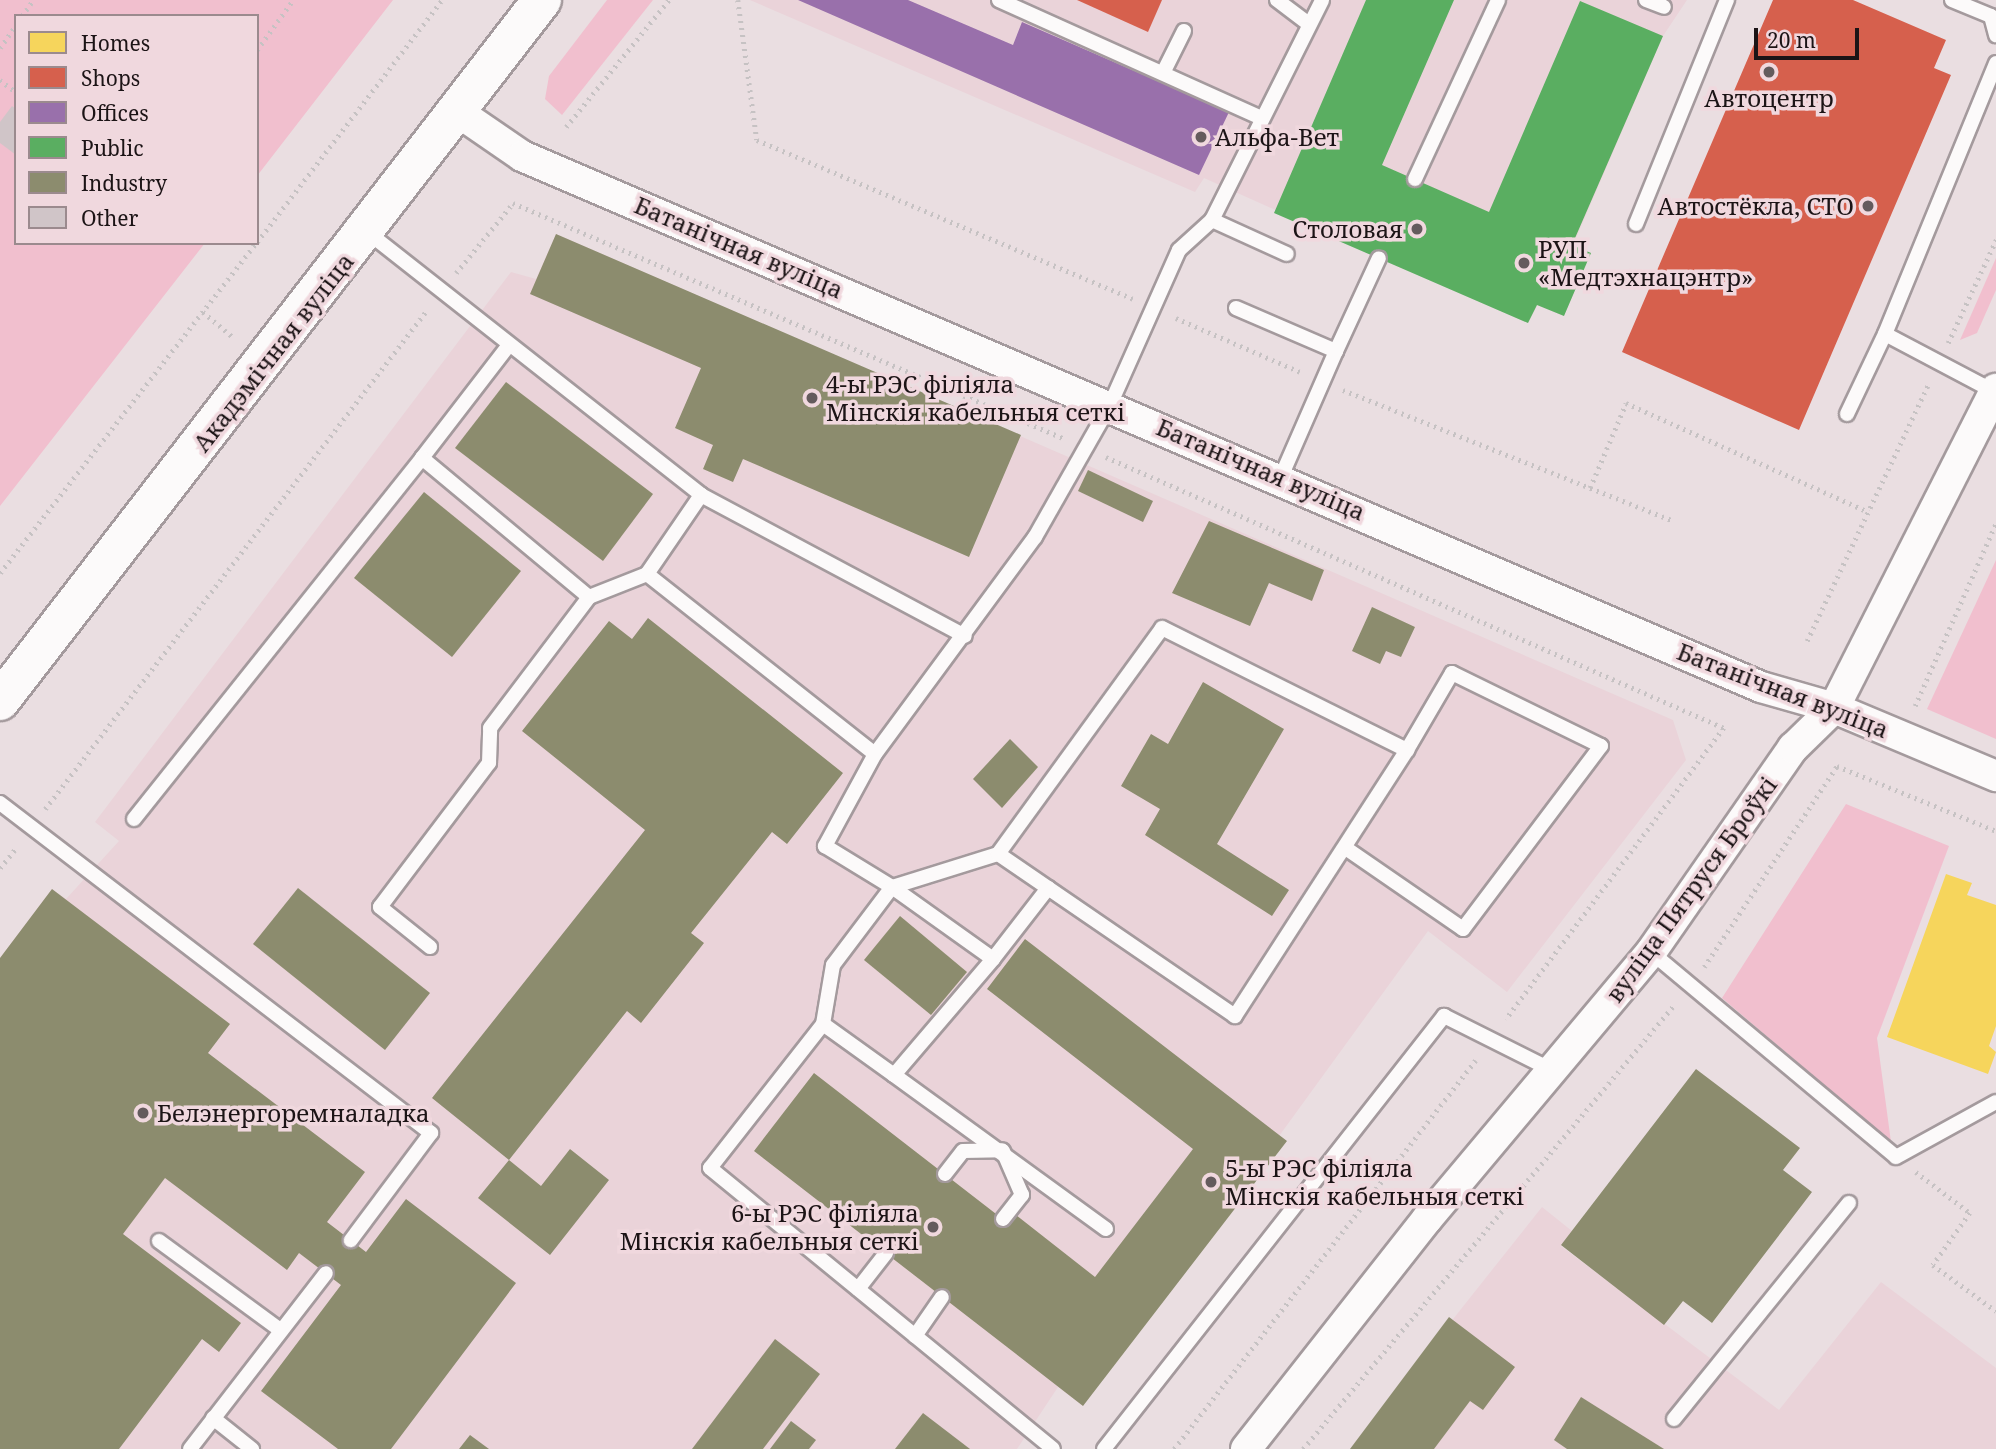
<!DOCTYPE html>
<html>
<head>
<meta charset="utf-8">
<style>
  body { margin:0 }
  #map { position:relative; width:1996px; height:1449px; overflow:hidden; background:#eadee1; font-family:"Noto Serif",serif }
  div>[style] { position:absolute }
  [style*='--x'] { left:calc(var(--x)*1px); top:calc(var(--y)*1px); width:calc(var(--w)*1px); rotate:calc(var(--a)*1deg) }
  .built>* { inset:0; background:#ead3d9 }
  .green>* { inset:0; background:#f1bfce }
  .homes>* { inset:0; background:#f6d55c }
  .shops>* { inset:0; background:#d6604d }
  .offices>* { inset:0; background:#9970ab }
  .public>* { inset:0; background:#5aae61 }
  .industry>* { inset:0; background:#8c8c6e }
  .building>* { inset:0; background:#d0c5c8 }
  .path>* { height:4.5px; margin-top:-2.25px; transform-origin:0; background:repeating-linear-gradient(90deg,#c6c2c3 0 2px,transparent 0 7px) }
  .roads { filter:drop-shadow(2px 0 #a49a9d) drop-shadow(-2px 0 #a49a9d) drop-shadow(0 2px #a49a9d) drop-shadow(0 -2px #a49a9d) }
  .service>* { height:14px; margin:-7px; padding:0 7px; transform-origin:7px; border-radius:7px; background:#fcfafa }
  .minor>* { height:30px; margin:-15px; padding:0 15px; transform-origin:15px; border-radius:15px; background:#fcfafa }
  .primary>* { height:38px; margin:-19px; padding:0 19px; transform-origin:19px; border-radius:19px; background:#fcfafa }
  .dots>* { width:19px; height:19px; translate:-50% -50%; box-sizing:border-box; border:4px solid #f0d8de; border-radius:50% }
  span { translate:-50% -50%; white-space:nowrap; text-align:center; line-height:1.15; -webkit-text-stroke:7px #f0d8de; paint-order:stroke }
  .poi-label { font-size:24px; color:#1c1416 }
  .left { translate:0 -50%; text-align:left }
  .right { translate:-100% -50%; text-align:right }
  .street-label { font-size:24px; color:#1c1416 }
  .legend { position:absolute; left:14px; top:14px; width:245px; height:231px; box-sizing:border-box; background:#f0d8de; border:2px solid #9b8a8e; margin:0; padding:9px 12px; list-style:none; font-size:21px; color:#1c1416 }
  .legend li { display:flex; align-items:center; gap:14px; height:35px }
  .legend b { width:35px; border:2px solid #9b8a8e }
  .scale { position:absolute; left:1754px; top:28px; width:105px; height:32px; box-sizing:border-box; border:4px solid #1c1416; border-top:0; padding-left:9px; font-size:21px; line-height:24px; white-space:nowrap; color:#1c1416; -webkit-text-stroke:5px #f0d8de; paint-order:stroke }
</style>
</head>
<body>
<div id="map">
  <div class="built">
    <i style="clip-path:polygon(750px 0,1687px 0,1663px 36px,1573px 245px,1591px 253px,1564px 316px,1537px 305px,1528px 323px,1204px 178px,1195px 192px)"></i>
    <i style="clip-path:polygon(556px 234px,1673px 720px,1686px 760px,1507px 992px,1428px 931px,1083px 1406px,1058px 1387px,1017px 1449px,0 1449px,0 958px,52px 889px,66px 899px,119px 841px,95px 822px,511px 272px,536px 279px)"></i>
    <i style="clip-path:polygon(1542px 1207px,1572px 1231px,1561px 1246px,1779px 1410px,1881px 1282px,1996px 1368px,1996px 1449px,1350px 1449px)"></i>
  </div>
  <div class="green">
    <i style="clip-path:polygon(0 0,393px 0,257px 176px,257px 16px,16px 16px,16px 243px,205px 243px,0 506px)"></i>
    <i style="clip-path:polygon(607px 0,653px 0,562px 115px,545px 99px,549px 76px)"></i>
    <i style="clip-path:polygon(1996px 258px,1996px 290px,1977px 333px,1960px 340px)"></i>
    <i style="clip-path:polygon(1996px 560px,1996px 739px,1927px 709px)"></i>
    <i style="clip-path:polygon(1846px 804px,1949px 846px,1877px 1038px,1891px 1142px,1722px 998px)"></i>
  </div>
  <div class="homes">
    <i style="clip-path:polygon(1946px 874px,1972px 883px,1967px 895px,1996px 905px,1996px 1026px,1989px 1046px,1996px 1052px,1988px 1074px,1887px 1037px)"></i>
  </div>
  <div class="shops">
    <i style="clip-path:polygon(1077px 0,1162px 0,1148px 32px)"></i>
    <i style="clip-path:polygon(1773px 0,1853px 0,1946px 40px,1934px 68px,1951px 75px,1799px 430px,1622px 352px)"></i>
  </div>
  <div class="offices">
    <i style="clip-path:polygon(798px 0,908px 0,1013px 45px,1022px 22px,1229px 112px,1199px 175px)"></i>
  </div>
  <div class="public">
    <i style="clip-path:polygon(1366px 0,1454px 0,1382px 165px,1489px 212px,1580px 1px,1663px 36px,1572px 245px,1591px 253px,1564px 316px,1537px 305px,1528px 323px,1274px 213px)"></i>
  </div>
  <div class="industry">
    <i style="clip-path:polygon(556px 234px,1021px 435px,969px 557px,743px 459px,733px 482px,703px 469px,713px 445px,675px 428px,701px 368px,530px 294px)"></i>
    <i style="clip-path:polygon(506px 382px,653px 494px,603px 561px,455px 448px)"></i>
    <i style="clip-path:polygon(1088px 470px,1153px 501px,1143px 522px,1078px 491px)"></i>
    <i style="clip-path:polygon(424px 492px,521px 571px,452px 657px,354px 578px)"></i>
    <i style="clip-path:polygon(1209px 521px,1324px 570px,1312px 601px,1269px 583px,1250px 626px,1172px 593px)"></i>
    <i style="clip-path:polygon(1372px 607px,1415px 627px,1401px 657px,1386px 651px,1380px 664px,1352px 651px)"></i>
    <i style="clip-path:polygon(648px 618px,843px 773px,787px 844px,772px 832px,691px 933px,704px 943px,641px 1023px,627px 1011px,509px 1160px,432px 1098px,645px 830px,522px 731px,609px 621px,632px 639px)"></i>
    <i style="clip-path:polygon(1203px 682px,1284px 729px,1217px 844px,1289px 890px,1272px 916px,1145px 835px,1160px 809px,1121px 786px,1151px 734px,1168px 744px)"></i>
    <i style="clip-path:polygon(1010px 739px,1038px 767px,1002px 808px,973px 779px)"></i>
    <i style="clip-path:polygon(298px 888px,430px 993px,385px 1050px,253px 944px)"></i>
    <i style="clip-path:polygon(52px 889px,230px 1024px,208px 1053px,365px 1172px,327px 1222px,366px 1252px,406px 1199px,516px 1283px,391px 1449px,338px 1449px,261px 1391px,341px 1285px,299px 1253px,287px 1270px,165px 1178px,123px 1234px,241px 1323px,219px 1352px,202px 1339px,119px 1449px,0 1449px,0 958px)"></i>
    <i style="clip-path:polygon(900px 916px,967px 972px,931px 1015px,864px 960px)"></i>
    <i style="clip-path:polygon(1025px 939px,1287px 1141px,1083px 1406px,754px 1151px,814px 1073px,1009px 1224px,1016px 1215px,1095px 1277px,1193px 1149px,987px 989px)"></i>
    <i style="clip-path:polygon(1696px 1069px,1800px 1148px,1783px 1170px,1812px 1192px,1712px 1323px,1683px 1301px,1664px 1325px,1561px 1245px)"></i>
    <i style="clip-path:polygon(570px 1149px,609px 1180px,550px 1255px,478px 1198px,509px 1160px,541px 1186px)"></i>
    <i style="clip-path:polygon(1449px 1317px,1515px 1367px,1483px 1410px,1470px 1401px,1434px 1449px,1350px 1449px)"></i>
    <i style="clip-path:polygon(775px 1339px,820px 1374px,763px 1449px,692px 1449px)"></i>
    <i style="clip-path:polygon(1581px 1397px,1664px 1449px,1567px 1449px,1554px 1440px)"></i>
    <i style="clip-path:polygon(923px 1413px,970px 1449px,895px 1449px)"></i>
    <i style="clip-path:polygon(791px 1421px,816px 1440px,809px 1449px,770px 1449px)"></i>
    <i style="clip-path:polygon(470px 1435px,489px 1449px,459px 1449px)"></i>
  </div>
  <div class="building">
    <i style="clip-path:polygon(12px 106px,16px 109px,16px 155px,0 143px,0 122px)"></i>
  </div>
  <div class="path">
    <i style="--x:738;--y:0;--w:141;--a:82.3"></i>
    <i style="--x:757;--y:140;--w:408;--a:22.9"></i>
    <i style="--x:22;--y:16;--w:19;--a:-55"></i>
    <i style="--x:0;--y:48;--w:28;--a:-55"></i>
    <i style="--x:257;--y:50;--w:62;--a:-54.2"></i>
    <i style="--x:0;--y:80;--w:20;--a:37"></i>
    <i style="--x:566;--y:127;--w:164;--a:-51"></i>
    <i style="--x:257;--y:242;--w:305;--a:-52.6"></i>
    <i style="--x:456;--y:273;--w:90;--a:-50.8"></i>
    <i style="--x:513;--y:203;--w:598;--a:23.14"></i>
    <i style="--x:203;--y:312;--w:40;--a:40"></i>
    <i style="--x:1176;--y:318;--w:135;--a:23.5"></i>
    <i style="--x:1948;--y:343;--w:114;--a:-65"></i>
    <i style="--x:1343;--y:390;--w:353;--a:21.6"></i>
    <i style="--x:1106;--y:457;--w:675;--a:23.68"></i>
    <i style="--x:1724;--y:728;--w:364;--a:126.8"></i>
    <i style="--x:1590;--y:488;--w:92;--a:-67"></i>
    <i style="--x:1626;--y:403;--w:266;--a:24.2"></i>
    <i style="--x:0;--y:573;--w:418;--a:-52.2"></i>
    <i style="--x:1807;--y:641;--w:283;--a:-64.7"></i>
    <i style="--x:1915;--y:706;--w:200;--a:-66.1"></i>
    <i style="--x:45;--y:809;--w:628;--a:-52.56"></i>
    <i style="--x:0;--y:868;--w:27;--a:-51"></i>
    <i style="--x:1704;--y:967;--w:241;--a:-56.5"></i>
    <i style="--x:1837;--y:766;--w:172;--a:22.2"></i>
    <i style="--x:1916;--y:1172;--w:68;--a:37.2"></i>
    <i style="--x:1970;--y:1213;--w:64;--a:125.4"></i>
    <i style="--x:1933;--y:1265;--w:78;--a:36.1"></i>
    <i style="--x:1174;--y:1449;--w:492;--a:-52.2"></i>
    <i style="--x:1303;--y:1449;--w:580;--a:-50.11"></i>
  </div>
  <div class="roads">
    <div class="service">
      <i style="--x:999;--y:0;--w:285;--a:24.2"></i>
      <i style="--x:1277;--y:0;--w:40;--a:37"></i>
      <i style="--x:1646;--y:0;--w:19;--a:21"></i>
      <i style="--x:1952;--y:0;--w:42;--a:22.3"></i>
      <i style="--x:1991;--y:16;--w:20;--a:75"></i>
      <i style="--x:1163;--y:73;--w:47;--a:-63.4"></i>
      <i style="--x:1415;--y:179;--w:197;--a:-65.1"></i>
      <i style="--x:1212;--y:220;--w:246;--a:-63.4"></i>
      <i style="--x:1636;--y:224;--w:242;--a:-67.9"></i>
      <i style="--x:366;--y:231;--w:427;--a:38.2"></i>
      <i style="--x:1236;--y:308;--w:109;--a:23.3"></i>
      <i style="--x:1336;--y:351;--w:137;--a:113.6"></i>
      <i style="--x:509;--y:345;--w:143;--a:127.6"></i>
      <i style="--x:422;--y:458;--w:217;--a:39.8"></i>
      <i style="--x:1336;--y:351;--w:102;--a:-65.2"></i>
      <i style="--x:1995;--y:392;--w:124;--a:-152.2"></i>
      <i style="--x:1885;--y:334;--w:293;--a:-67.7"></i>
      <i style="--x:1847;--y:414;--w:89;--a:-64.6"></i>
      <i style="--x:647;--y:574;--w:290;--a:38.3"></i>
      <i style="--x:875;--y:754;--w:270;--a:-53.6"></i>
      <i style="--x:1035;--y:537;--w:152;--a:-60.4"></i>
      <i style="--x:1110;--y:405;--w:170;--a:-66"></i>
      <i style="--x:1179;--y:250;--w:45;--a:-42.3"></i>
      <i style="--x:1212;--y:220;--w:82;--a:24.4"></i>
      <i style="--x:875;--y:754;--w:105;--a:118.5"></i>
      <i style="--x:825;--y:846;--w:79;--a:31.5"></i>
      <i style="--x:892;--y:887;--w:98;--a:127.1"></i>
      <i style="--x:833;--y:965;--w:60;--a:99.6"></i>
      <i style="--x:823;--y:1024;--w:183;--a:128.1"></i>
      <i style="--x:710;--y:1168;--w:443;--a:39.3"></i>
      <i style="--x:0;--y:803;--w:543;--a:37.44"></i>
      <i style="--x:431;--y:1133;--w:134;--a:126.8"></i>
      <i style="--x:134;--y:819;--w:462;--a:-51.4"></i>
      <i style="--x:1347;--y:849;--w:141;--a:34.6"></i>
      <i style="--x:1463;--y:929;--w:229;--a:-53"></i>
      <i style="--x:1601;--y:746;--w:166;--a:-153.9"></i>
      <i style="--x:1452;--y:673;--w:89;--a:120.3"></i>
      <i style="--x:892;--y:887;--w:111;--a:-17.3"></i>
      <i style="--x:998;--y:854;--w:279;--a:-54"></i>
      <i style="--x:1162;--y:628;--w:274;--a:26.5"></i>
      <i style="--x:1407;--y:750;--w:317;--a:122.9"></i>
      <i style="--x:1235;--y:1016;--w:287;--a:-145.6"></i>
      <i style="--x:430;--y:947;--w:64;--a:-141.3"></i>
      <i style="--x:380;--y:907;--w:181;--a:-52.9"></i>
      <i style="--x:489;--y:763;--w:35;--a:-88"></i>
      <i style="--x:490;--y:728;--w:164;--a:-52.9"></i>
      <i style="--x:589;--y:597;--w:62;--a:-21.6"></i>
      <i style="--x:647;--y:574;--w:96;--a:-55.6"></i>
      <i style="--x:701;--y:495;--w:299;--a:28.1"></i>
      <i style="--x:1651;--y:952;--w:319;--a:39.9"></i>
      <i style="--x:1896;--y:1157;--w:114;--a:-28.8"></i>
      <i style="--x:993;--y:959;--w:90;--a:-52.2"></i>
      <i style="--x:823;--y:1024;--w:87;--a:35.7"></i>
      <i style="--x:894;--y:1075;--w:153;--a:-49.5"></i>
      <i style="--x:993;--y:959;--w:124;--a:-144.5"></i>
      <i style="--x:894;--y:1075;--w:262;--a:36"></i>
      <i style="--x:945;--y:1174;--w:29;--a:-52"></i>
      <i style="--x:963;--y:1151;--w:39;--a:-1"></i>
      <i style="--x:1003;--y:1219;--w:31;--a:-52"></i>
      <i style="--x:1022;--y:1195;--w:48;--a:-113.4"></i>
      <i style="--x:159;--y:1241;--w:150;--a:36.3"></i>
      <i style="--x:858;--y:1289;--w:46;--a:-52.1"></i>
      <i style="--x:915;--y:1336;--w:47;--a:-55.3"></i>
      <i style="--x:213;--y:1418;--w:50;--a:38.5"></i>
      <i style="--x:1674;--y:1419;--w:278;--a:-51"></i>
      <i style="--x:190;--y:1449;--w:222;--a:-52.3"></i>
      <i style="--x:1104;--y:1449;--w:551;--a:-51.86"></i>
      <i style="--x:1444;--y:1016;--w:121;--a:26.6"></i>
    </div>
    <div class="minor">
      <i style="--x:458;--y:112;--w:78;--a:34.5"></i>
      <i style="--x:522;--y:156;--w:1348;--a:23.2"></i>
      <i style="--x:1761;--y:687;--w:76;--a:16"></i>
      <i style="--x:1834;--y:708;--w:176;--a:22.8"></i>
      <i style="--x:1246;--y:1449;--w:293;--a:-51.8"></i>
      <i style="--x:1427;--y:1219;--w:349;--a:-50"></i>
      <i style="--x:1651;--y:952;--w:249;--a:-55.2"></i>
      <i style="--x:1793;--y:748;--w:57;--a:-44.3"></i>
      <i style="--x:1834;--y:708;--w:358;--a:-63.1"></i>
    </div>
    <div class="primary">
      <i style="--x:0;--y:701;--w:886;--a:-52.29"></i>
    </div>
  </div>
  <div class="dots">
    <i style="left:1769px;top:72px;background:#645b5d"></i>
    <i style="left:1201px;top:137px;background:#645b5d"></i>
    <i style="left:1868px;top:206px;background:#645b5d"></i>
    <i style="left:1417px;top:229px;background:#645b5d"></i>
    <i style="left:1524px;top:263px;background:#645b5d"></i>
    <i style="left:812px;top:398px;background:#645b5d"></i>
    <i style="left:143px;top:1113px;background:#645b5d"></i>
    <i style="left:1211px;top:1182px;background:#645b5d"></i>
    <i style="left:933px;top:1227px;background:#645b5d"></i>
  </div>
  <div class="poi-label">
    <span style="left:1769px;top:98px">Автоцентр</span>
    <span class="left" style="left:1215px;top:137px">Альфа-Вет</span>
    <span class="right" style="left:1854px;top:206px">Автостёкла, СТО</span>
    <span class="right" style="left:1403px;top:229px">Столовая</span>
    <span class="left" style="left:1538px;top:263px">РУП<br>«Медтэхнацэнтр»</span>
    <span class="left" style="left:826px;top:398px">4-ы РЭС філіяла<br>Мінскія кабельныя сеткі</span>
    <span class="left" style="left:157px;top:1113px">Белэнергоремналадка</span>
    <span class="left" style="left:1225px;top:1182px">5-ы РЭС філіяла<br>Мінскія кабельныя сеткі</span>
    <span class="right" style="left:919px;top:1227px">6-ы РЭС філіяла<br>Мінскія кабельныя сеткі</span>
  </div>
  <div class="street-label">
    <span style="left:739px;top:247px;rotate:23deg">Батанічная вуліца</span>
    <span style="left:273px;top:352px;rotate:-52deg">Акадэмічная вуліца</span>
    <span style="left:1261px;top:469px;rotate:23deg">Батанічная вуліца</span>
    <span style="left:1783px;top:690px;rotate:21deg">Батанічная вуліца</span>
    <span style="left:1691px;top:889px;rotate:-54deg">вуліца Пятруся Броўкі</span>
  </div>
  <ul class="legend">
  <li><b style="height:19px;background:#f6d55c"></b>Homes</li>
  <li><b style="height:19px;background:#d6604d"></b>Shops</li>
  <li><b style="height:19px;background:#9970ab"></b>Offices</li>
  <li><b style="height:19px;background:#5aae61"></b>Public</li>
  <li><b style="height:19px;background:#8c8c6e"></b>Industry</li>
  <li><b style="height:19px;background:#d0c5c8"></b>Other</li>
  </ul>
  <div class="scale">20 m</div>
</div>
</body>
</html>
